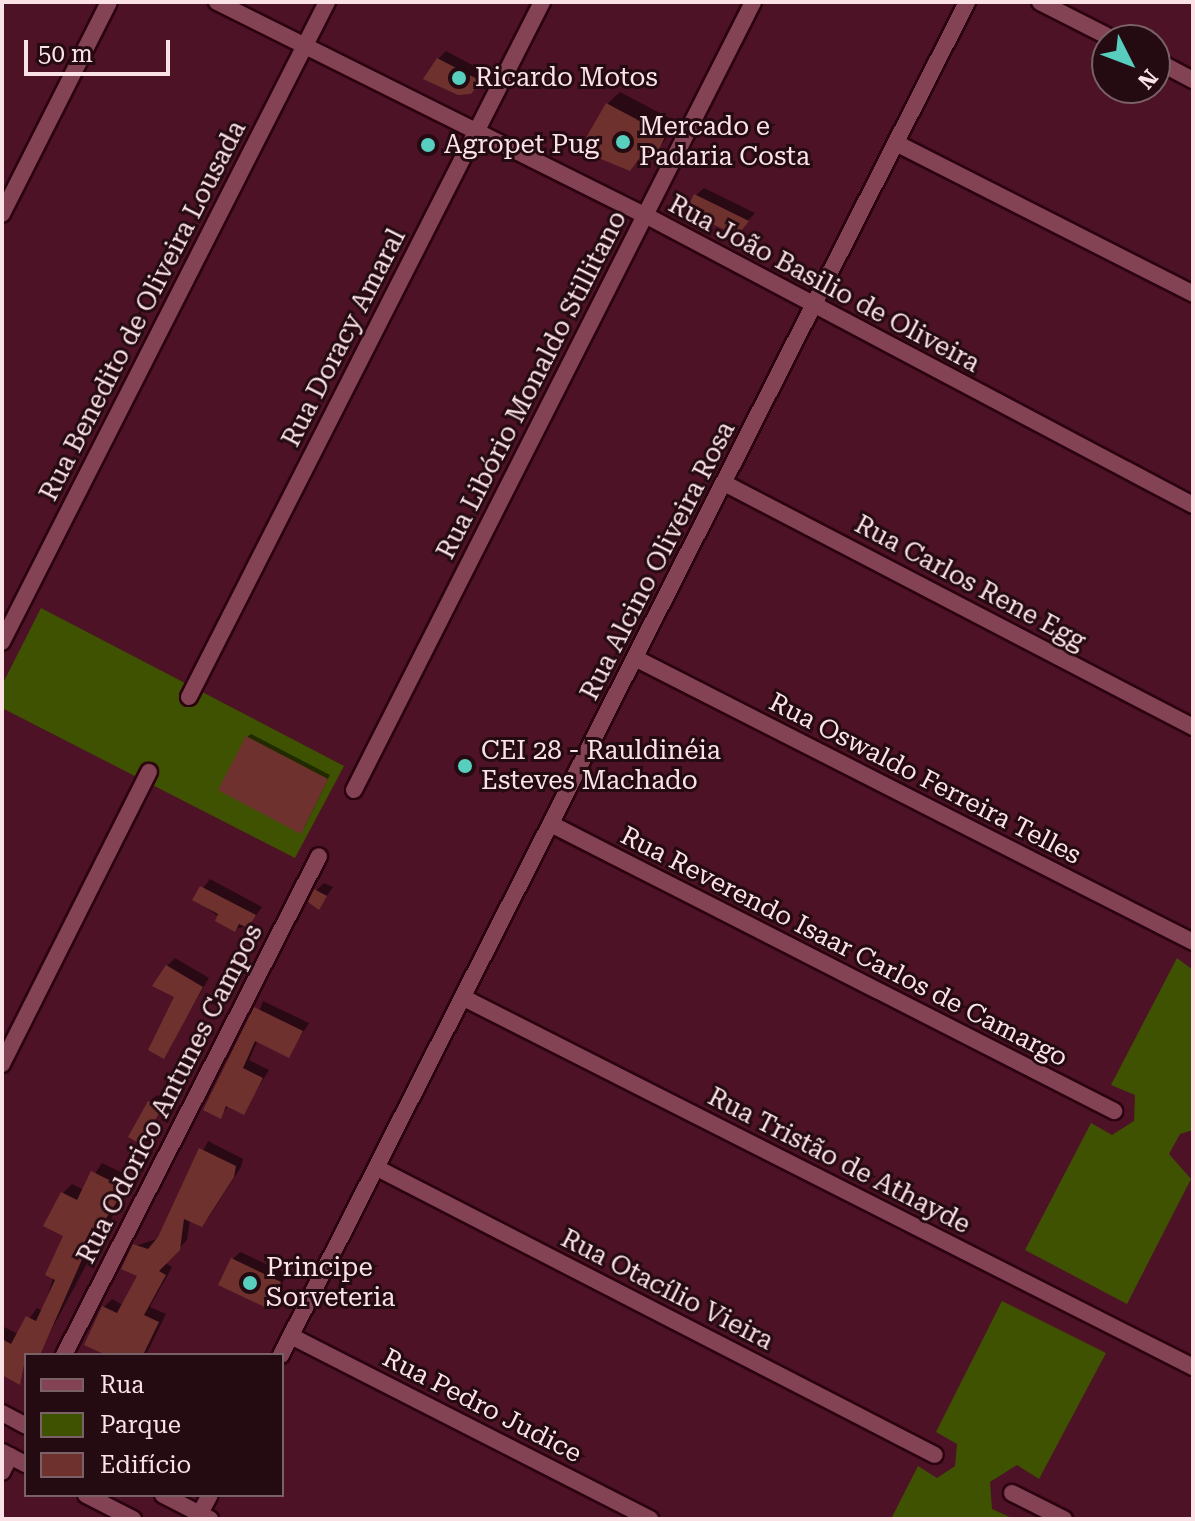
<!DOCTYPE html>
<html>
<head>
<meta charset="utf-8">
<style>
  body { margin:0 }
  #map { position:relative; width:1195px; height:1521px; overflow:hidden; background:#4d1226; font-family:"Roboto Serif",serif }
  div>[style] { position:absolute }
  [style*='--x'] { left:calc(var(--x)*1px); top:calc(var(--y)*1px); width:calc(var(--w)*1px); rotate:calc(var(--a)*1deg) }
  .green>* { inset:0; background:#3e5201 }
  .shadow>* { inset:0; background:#0007 }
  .building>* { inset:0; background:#6f312e }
  .roads { filter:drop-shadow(2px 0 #2b0210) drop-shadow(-2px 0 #2b0210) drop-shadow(0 2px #2b0210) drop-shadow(0 -2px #2b0210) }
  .minor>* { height:16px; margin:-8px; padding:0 8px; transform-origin:8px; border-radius:8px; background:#834354 }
  .dots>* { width:22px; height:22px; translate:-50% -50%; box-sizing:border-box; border:4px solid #240a11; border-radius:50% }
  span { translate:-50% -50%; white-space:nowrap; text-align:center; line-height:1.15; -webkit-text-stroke:6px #240a11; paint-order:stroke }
  .poi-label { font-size:26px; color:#fae2e7 }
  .left { translate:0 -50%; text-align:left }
  .street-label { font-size:26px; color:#fae2e7 }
  .frame { position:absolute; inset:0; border:4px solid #fae2e7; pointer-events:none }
  .legend { position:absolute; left:24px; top:1353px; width:260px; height:144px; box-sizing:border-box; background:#240a11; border:2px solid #7a6067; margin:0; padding:10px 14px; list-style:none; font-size:24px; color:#fae2e7 }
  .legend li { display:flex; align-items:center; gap:16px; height:40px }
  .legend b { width:40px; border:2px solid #7a6067 }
  .north { position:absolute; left:1091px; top:24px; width:80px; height:80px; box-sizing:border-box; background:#240a11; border:2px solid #7a6067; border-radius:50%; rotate:132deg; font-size:22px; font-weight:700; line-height:32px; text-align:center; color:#fae2e7 }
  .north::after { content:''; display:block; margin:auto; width:28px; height:36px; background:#58cebf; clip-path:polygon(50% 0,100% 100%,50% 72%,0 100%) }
  .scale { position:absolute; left:24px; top:40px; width:146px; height:36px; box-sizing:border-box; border:4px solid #fae2e7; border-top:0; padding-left:10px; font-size:24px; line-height:28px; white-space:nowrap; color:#fae2e7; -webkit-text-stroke:6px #240a11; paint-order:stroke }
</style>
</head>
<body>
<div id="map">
  <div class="green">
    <i style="clip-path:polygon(41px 608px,344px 766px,295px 858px,2px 708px,2px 685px)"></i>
    <i style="clip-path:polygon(1177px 958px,1193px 970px,1193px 1130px,1180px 1134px,1169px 1154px,1191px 1179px,1127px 1304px,1025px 1250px,1091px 1123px,1112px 1135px,1134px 1121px,1135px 1095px,1111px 1085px)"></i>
    <i style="clip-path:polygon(1002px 1301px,1106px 1353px,1039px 1479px,1017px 1465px,990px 1482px,992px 1509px,1014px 1519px,891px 1519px,918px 1466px,937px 1478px,955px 1466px,957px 1444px,936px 1432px)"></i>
  </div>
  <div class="shadow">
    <i style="clip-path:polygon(446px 51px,487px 73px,479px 83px,438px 59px)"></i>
    <i style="clip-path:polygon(620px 92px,677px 122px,656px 154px,647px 150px,629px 169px,607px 104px)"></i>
    <i style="clip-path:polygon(704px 188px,755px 213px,744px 225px,696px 195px)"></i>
    <i style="clip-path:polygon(251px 734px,330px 775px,304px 828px,247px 737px)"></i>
    <i style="clip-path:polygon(210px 879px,262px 907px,248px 926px,235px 929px,195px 899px)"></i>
    <i style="clip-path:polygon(324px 883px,333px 887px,319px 907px,316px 891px)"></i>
    <i style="clip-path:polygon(175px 958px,209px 978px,164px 1056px,177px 996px,167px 966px)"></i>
    <i style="clip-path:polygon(263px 1001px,309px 1023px,289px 1055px,258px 1040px,249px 1060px,269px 1070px,243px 1113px,229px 1105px,220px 1117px)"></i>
    <i style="clip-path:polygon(157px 1095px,168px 1100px,142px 1143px,149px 1102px)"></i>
    <i style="clip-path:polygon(208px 1141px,243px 1159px,241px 1167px,209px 1217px,202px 1225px,190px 1220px,187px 1240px,165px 1263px,172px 1267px,150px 1307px,166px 1314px,146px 1355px,111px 1355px,104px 1307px,112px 1299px,123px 1305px,140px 1276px,135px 1246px,160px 1238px)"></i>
    <i style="clip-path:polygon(102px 1163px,129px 1176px,127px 1189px,38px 1355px,26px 1355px,20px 1382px,2px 1373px,2px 1326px,18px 1334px,37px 1308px,43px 1311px,66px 1235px,63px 1193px,72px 1184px,84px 1190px)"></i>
    <i style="clip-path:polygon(240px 1252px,288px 1274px,268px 1306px,233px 1259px)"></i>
  </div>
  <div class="building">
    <i style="clip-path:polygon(437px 58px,481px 81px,471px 94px,458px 95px,423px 79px)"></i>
    <i style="clip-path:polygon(606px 103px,666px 135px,656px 156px,645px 151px,630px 171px,579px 150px)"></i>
    <i style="clip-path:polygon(694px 194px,749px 221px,737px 236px,686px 211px)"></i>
    <i style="clip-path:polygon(246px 736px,328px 779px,301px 834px,218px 790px)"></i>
    <i style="clip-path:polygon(200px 886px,256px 915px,248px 928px,239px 924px,235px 932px,215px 921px,218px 914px,192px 900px)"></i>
    <i style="clip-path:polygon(314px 889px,327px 896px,319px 910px,308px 902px)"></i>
    <i style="clip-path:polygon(166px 965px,203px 987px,164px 1059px,148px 1050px,174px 997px,152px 986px)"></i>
    <i style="clip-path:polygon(254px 1007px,303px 1031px,289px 1058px,255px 1041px,243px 1068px,263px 1078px,244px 1115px,226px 1106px,221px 1119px,203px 1110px)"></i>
    <i style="clip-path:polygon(148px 1101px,162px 1108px,142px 1145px,128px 1137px)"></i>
    <i style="clip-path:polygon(199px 1148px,236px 1166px,234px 1177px,202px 1227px,184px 1219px,180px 1250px,159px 1271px,166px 1275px,144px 1315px,159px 1322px,143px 1355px,106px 1355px,84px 1345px,102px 1306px,117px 1313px,137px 1276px,121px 1269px,133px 1244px,148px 1249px,158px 1237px)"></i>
    <i style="clip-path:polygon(91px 1171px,121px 1186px,118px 1200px,87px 1248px,40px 1355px,26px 1355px,20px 1385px,2px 1375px,2px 1339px,11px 1344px,26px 1316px,36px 1321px,55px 1280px,45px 1275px,63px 1236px,43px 1226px,61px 1192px,77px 1200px)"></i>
    <i style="clip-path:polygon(231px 1258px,281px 1282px,269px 1309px,218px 1285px)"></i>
  </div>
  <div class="roads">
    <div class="minor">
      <i style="--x:217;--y:2;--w:478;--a:26.5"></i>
      <i style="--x:645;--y:215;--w:620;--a:27.89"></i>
      <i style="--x:1040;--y:2;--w:84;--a:26.9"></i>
      <i style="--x:1155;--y:60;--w:43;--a:27.8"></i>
      <i style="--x:896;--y:143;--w:333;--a:26.9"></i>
      <i style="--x:2;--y:214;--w:237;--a:-63.2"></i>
      <i style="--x:724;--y:483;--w:529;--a:27.49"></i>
      <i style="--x:2;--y:642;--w:718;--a:-63.08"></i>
      <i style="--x:635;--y:658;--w:626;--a:26.97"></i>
      <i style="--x:189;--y:697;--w:780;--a:-63.07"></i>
      <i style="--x:354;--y:790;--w:883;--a:-63.14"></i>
      <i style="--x:553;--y:825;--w:630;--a:27.01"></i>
      <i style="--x:464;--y:998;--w:817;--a:26.85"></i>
      <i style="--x:2;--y:1064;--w:327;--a:-63.3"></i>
      <i style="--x:377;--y:1168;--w:627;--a:27.22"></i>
      <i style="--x:291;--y:1336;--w:403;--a:27"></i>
      <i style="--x:64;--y:1355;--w:560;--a:-62.93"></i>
      <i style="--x:281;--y:1355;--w:1517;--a:-63.11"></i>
      <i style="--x:2;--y:1413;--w:27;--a:28"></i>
      <i style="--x:2;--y:1452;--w:27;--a:27"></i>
      <i style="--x:2;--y:1472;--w:18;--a:-63"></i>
      <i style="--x:1012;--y:1493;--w:58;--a:26.6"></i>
      <i style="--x:86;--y:1495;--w:53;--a:27.1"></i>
      <i style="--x:163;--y:1495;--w:53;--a:27.1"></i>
      <i style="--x:197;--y:1519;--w:27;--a:-62"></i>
    </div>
  </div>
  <div class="dots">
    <i style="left:459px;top:78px;background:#58cebf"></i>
    <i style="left:623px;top:142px;background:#58cebf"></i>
    <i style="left:428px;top:145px;background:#58cebf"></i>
    <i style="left:465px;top:766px;background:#58cebf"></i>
    <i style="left:250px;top:1283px;background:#58cebf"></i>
  </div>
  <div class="poi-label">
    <span class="left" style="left:475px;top:78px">Ricardo Motos</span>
    <span class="left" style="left:639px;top:142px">Mercado e<br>Padaria Costa</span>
    <span class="left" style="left:444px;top:145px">Agropet Pug</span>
    <span class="left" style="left:481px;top:766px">CEI 28 - Rauldinéia<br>Esteves Machado</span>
    <span class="left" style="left:266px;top:1283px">Principe<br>Sorveteria</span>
  </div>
  <div class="street-label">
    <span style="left:824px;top:284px;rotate:28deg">Rua João Basilio de Oliveira</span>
    <span style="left:143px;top:311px;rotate:-63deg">Rua Benedito de Oliveira Lousada</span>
    <span style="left:344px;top:338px;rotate:-63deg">Rua Doracy Amaral</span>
    <span style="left:532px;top:385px;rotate:-63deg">Rua Libório Monaldo Stillitano</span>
    <span style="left:658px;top:561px;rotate:-63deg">Rua Alcino Oliveira Rosa</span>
    <span style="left:970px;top:583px;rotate:28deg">Rua Carlos Rene Egg</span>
    <span style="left:925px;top:779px;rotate:27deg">Rua Oswaldo Ferreira Telles</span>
    <span style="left:844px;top:947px;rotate:27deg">Rua Reverendo Isaar Carlos de Camargo</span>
    <span style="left:170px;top:1094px;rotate:-63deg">Rua Odorico Antunes Campos</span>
    <span style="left:839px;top:1161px;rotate:27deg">Rua Tristão de Athayde</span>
    <span style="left:667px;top:1290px;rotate:27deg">Rua Otacílio Vieira</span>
    <span style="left:482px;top:1406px;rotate:27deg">Rua Pedro Judice</span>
  </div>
  <div class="frame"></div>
  <ul class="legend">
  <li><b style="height:10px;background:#834354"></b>Rua</li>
  <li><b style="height:22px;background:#3e5201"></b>Parque</li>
  <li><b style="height:22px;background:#6f312e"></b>Edifício</li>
  </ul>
  <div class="north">N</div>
  <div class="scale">50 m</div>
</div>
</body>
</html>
